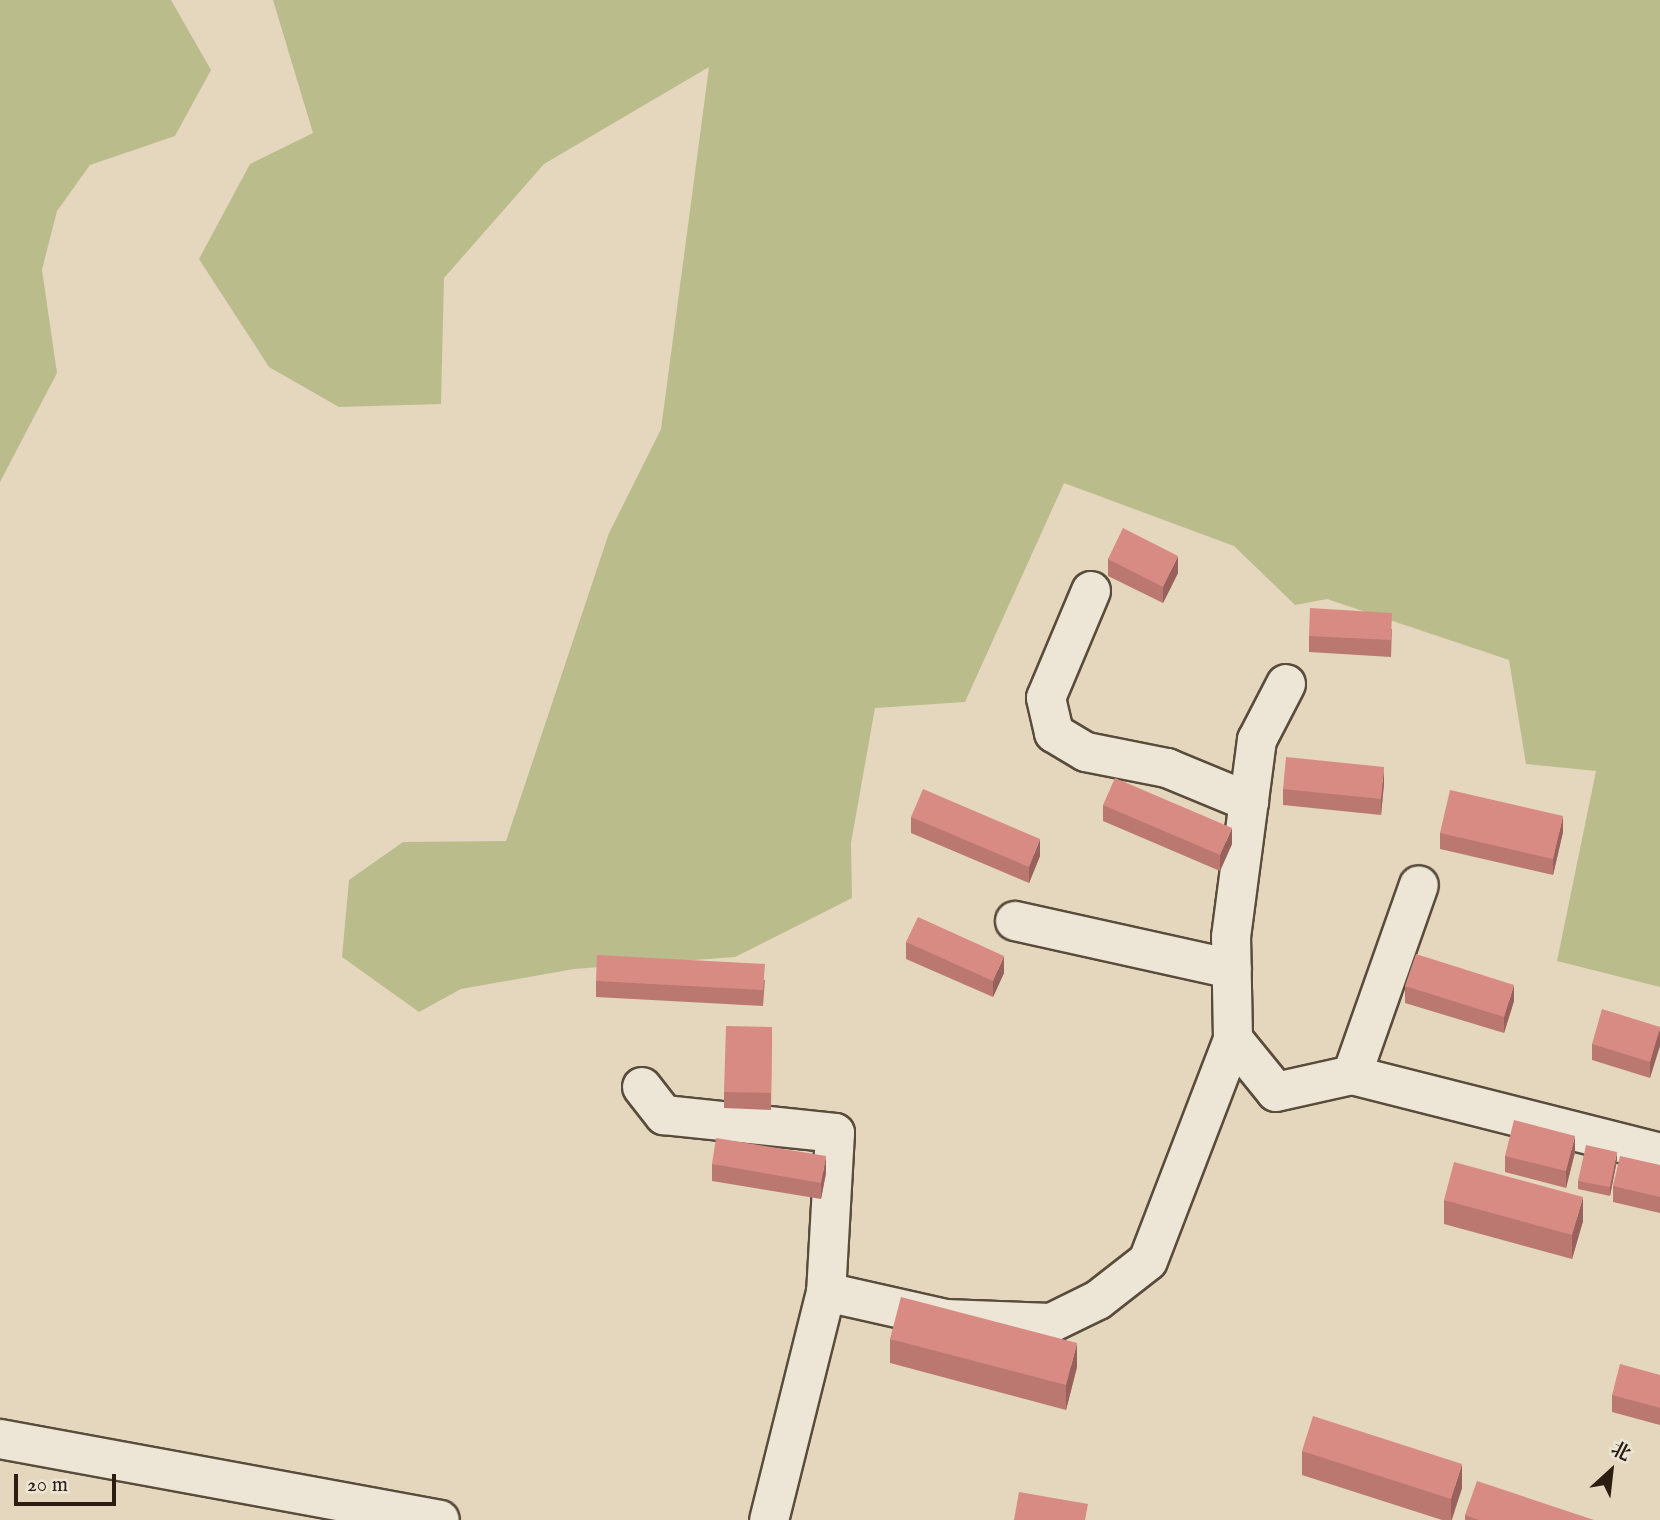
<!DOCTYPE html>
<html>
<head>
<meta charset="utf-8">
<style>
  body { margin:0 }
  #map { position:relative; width:1660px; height:1520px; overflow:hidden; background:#e4d7be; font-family:"IM FELL English","Noto Serif SC",serif }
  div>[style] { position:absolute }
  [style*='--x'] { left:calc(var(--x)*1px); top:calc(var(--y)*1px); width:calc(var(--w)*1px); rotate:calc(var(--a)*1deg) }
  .green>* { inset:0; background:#bbbc8c }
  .roads { filter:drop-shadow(2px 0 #594c3b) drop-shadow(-2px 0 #594c3b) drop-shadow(0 2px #594c3b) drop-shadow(0 -2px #594c3b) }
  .minor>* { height:38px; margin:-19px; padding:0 19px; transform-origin:19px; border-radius:19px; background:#ede5d5 }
  .tertiary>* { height:38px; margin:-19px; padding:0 19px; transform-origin:19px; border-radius:19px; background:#ede5d5 }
  .wall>* { inset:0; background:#ba7871 }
  .shaded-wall>* { inset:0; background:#97615c }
  .building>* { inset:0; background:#d88b83 }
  span { translate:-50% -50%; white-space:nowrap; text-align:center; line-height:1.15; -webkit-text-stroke:7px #ede5d5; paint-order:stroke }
  .north { position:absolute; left:1576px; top:1436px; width:70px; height:70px; -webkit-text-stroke:5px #ede5d5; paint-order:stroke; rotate:27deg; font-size:19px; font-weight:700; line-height:28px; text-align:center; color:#2b1d0f }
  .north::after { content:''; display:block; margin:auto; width:24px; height:32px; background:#2b1d0f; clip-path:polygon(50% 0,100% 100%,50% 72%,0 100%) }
  .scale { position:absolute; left:14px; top:1474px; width:102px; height:32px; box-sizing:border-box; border:4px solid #2b1d0f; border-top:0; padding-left:9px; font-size:21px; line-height:24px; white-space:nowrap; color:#2b1d0f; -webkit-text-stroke:5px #ede5d5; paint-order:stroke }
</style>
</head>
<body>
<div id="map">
  <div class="green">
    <i style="clip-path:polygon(0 0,171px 0,211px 70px,175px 136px,90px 165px,57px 211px,42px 270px,57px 373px,0 482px)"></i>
    <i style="clip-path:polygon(273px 0,1660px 0,1660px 987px,1557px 961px,1596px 771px,1526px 764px,1509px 660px,1327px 599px,1295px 605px,1234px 546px,1064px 483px,965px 702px,875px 708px,851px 843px,852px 898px,735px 957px,574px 969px,461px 989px,419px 1012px,342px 957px,349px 880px,403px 842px,506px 841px,609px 533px,661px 429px,709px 67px,544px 164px,444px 278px,441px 404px,339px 407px,269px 367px,199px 259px,250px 164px,313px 133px)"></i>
  </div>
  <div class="roads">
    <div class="minor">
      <i style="--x:1091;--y:591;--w:116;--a:112.8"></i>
      <i style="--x:1046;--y:698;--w:36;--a:77"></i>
      <i style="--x:1054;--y:733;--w:37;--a:31"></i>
      <i style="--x:1086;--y:752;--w:83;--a:11.2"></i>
      <i style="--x:1167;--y:768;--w:89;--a:22.5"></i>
      <i style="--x:1015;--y:921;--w:222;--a:12.5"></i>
      <i style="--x:1233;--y:1039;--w:68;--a:50.9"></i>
      <i style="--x:1276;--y:1092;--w:78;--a:-12.6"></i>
      <i style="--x:1352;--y:1075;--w:318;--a:14.2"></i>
      <i style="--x:1352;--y:1075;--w:201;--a:-70.6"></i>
      <i style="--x:642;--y:1087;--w:36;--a:52"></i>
      <i style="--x:664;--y:1115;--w:172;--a:6"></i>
      <i style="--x:835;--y:1133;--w:159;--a:93.2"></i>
      <i style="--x:826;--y:1292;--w:235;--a:104"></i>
      <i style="--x:826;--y:1292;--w:123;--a:12.7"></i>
      <i style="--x:946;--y:1319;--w:105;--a:2.2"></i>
      <i style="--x:1051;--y:1323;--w:52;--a:-26.1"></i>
      <i style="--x:1098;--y:1300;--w:63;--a:-38"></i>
      <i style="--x:1148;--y:1261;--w:238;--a:-69"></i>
      <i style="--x:1233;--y:1039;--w:102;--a:-91.1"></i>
      <i style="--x:1231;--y:937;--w:199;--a:-82.5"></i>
      <i style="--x:1257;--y:740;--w:63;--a:-62.6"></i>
    </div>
    <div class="tertiary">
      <i style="--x:0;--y:1439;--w:447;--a:10.4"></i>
    </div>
  </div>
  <div class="wall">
    <i style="clip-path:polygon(1108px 559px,1178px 573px,1163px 603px,1108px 576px)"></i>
    <i style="clip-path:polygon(1392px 629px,1391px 657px,1309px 652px,1309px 636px)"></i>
    <i style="clip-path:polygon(1384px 783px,1381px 815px,1283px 805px,1283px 789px)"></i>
    <i style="clip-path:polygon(1103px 805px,1232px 844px,1220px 871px,1103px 821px)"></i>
    <i style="clip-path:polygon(911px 817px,1040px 856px,1029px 883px,911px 833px)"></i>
    <i style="clip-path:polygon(1563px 832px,1553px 875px,1440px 849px,1440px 833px)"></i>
    <i style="clip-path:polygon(906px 942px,1004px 973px,993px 997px,906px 959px)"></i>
    <i style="clip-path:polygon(765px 980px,763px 1006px,596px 997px,596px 981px)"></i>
    <i style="clip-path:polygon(1405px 986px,1514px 1001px,1504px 1033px,1405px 1003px)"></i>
    <i style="clip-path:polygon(772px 1027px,771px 1110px,724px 1108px,724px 1092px)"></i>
    <i style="clip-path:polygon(1660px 1027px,1650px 1078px,1592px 1060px,1592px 1044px)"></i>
    <i style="clip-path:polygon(1575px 1152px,1566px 1188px,1505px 1172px,1505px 1156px)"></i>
    <i style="clip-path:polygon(1617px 1160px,1610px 1196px,1578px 1189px,1578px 1181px)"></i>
    <i style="clip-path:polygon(712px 1164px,826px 1173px,821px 1199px,712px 1181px)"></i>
    <i style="clip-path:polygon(1660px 1165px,1660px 1213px,1613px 1202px,1613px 1186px)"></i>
    <i style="clip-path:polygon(1444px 1200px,1583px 1221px,1572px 1259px,1444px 1224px)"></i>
    <i style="clip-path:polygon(890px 1339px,1077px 1367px,1066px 1410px,890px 1363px)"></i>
    <i style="clip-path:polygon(1660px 1375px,1660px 1425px,1612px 1412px,1612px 1395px)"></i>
    <i style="clip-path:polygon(1302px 1451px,1462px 1488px,1452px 1520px,1442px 1520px,1302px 1475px)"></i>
    <i style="clip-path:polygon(1465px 1515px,1594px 1520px,1465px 1520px)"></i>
  </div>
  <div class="shaded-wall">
    <i style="clip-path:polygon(1178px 556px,1178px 573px,1163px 603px,1163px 587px)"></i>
    <i style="clip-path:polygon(1384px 767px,1384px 783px,1381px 815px,1381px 799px)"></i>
    <i style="clip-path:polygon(1563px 816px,1563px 832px,1553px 875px,1553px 859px)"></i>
    <i style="clip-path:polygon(1232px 828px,1232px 844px,1220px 871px,1220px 855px)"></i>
    <i style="clip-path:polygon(1040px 839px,1040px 856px,1029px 883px,1029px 867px)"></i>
    <i style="clip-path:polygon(1004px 956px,1004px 973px,993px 997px,993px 981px)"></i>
    <i style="clip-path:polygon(1514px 985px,1514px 1001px,1504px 1033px,1504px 1017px)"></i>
    <i style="clip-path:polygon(1660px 1029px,1660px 1046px,1650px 1078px,1650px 1062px)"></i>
    <i style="clip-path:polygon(1575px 1136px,1575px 1152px,1566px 1188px,1566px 1171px)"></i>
    <i style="clip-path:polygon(1617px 1152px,1617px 1160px,1610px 1196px,1610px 1187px)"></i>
    <i style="clip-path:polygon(826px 1156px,826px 1173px,821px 1199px,821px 1183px)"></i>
    <i style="clip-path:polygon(1583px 1197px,1583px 1221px,1572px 1259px,1572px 1235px)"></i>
    <i style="clip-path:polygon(1077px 1343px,1077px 1367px,1066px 1410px,1066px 1385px)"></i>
    <i style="clip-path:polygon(1462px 1464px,1462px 1488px,1451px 1520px,1451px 1499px)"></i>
  </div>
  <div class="building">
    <i style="clip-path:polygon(1123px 528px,1178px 556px,1163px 587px,1108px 559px)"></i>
    <i style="clip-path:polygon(1310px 608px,1392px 613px,1391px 640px,1309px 636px)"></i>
    <i style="clip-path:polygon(1286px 757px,1384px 767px,1381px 799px,1283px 789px)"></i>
    <i style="clip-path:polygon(1115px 778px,1232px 828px,1220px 855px,1103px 805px)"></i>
    <i style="clip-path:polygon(923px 789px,1040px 839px,1029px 867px,911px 817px)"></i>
    <i style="clip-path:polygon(1450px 790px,1563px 816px,1553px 859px,1440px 833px)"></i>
    <i style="clip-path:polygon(918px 917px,1004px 956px,993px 981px,906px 942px)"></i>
    <i style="clip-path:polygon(1416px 954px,1514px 985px,1504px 1017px,1405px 986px)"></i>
    <i style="clip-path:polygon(597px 955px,765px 964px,763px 990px,596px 981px)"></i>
    <i style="clip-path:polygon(1602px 1009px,1660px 1027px,1650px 1062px,1592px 1044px)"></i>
    <i style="clip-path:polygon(726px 1026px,772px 1027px,771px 1093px,724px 1092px)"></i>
    <i style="clip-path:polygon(1514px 1120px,1575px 1136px,1566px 1171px,1505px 1156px)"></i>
    <i style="clip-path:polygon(716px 1138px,826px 1156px,821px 1183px,712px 1164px)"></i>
    <i style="clip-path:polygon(1586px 1145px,1617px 1152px,1610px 1187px,1578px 1181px)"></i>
    <i style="clip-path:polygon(1620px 1156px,1660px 1165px,1660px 1197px,1613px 1186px)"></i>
    <i style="clip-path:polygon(1454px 1162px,1583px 1197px,1572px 1235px,1444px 1200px)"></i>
    <i style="clip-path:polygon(901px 1297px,1077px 1343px,1066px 1385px,890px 1339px)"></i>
    <i style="clip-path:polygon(1620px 1364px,1660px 1375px,1660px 1408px,1612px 1395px)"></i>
    <i style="clip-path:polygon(1313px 1416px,1462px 1464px,1451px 1499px,1302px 1451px)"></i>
    <i style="clip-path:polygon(1477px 1481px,1594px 1520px,1479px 1520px,1465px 1515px)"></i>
    <i style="clip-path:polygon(1019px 1492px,1088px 1504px,1085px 1520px,1014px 1520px)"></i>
  </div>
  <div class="north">北</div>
  <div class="scale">20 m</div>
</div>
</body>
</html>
